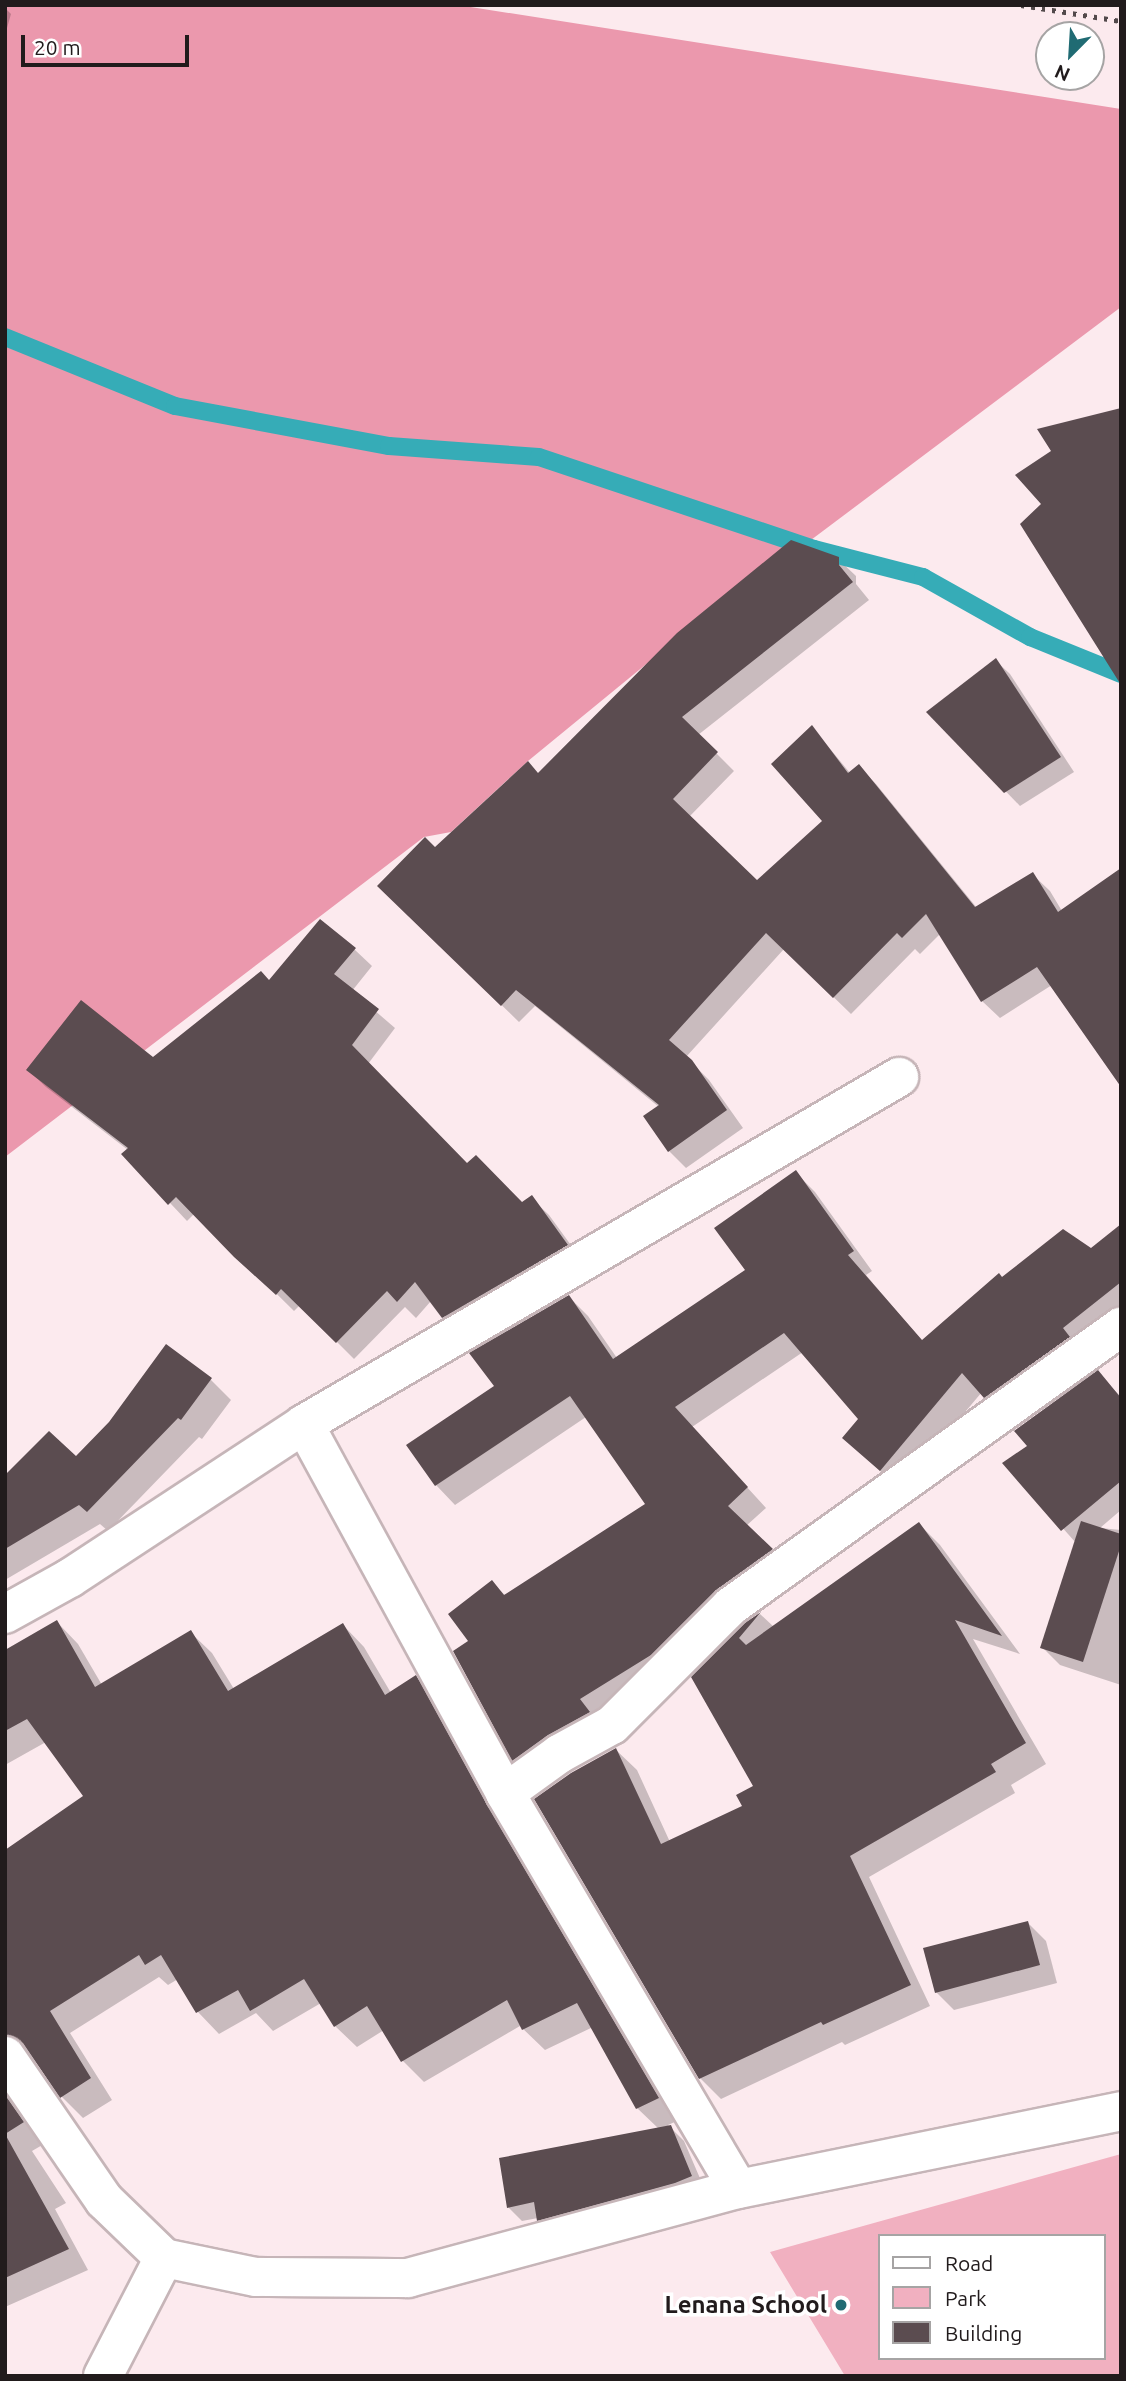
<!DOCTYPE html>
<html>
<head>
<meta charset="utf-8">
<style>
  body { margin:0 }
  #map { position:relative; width:1126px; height:2381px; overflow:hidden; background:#fceaee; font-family:Ubuntu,sans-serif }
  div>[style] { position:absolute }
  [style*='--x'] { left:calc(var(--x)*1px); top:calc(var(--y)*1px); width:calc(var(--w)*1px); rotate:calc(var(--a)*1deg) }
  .green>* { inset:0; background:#f1b0c0 }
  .forest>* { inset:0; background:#eb98ad }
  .shadow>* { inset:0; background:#0003 }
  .stream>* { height:18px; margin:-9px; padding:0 9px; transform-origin:9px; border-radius:9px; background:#36acb7 }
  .building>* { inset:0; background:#5b4c50 }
  .roads { filter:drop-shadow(2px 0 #c6b5b8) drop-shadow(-2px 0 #c6b5b8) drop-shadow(0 2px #c6b5b8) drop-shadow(0 -2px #c6b5b8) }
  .minor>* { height:38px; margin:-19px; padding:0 19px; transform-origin:19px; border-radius:19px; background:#fff }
  .rail>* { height:5px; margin-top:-2.5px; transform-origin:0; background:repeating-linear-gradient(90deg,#52494b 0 3.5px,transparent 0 10.5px) }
  .dots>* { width:19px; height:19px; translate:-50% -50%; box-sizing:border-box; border:4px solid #fff; border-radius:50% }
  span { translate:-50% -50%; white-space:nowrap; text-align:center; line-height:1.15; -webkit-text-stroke:7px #fff; paint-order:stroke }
  .poi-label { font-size:24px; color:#211b1c; font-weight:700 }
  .right { translate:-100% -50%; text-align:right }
  .frame { position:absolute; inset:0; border:7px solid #211b1c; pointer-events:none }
  .legend { position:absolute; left:878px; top:2234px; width:228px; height:126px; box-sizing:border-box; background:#fff; border:2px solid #a6a4a4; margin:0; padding:9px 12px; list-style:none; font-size:21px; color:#211b1c }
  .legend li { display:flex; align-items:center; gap:14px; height:35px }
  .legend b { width:35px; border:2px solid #a6a4a4 }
  .north { position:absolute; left:1035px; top:21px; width:70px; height:70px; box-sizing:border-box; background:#fff; border:2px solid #a6a4a4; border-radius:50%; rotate:204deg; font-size:19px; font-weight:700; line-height:28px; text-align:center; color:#211b1c }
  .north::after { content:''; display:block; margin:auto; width:24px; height:32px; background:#206b73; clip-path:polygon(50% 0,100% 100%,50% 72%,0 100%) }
  .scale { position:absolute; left:21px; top:35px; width:168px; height:32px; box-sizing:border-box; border:4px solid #211b1c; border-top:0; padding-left:9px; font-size:21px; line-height:24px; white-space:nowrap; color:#211b1c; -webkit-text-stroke:5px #fff; paint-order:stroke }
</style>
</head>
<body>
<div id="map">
  <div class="green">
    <i style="clip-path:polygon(evenodd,1121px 2154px,1121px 2376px,845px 2376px,770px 2252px,1121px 2154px,879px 2236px,1103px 2236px,1103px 2358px,879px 2358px,879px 2236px)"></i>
  </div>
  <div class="forest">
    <i style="clip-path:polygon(5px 5px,458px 5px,1121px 109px,1121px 307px,650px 661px,528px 761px,451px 832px,424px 837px,5px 1157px)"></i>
  </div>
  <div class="shadow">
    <i style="clip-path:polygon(5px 8px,11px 14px,5px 35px)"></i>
    <i style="clip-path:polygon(838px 559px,856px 576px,856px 584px,869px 600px,698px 735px,734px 771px,689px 817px,757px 883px,825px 821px,812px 727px,850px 773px,859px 767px,876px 784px,977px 908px,1032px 874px,1050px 891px,1062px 911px,1052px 985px,1000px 1018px,982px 1001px,940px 934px,920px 954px,915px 949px,851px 1014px,784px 949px,686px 1057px,709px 1080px,743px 1128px,686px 1168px,669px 1151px,659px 1107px,535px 1006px,519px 1022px,379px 886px,435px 849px)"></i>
    <i style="clip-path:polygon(995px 660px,1010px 674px,1074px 772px,1020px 806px,929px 712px)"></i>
    <i style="clip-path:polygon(354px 949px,372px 966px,352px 991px,395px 1028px,368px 1064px,468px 1165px,522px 1205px,531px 1198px,549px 1215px,584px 1263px,461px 1334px,431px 1301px,416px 1318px,405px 1307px,354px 1359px,300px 1305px,294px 1311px,195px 1213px,187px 1221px,124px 1154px,128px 1150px,46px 1087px,28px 1070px,153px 1059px,270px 982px)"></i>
    <i style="clip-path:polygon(796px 1173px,815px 1192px,872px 1271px,866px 1275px,923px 1342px,1002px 1279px,1091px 1251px,1121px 1226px,1121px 1316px,1005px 1416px,982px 1392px,900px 1489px,844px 1438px,861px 1419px,803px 1352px,692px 1427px,766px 1508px,746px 1526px,791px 1569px,533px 1779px,514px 1760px,471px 1641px,492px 1583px,506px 1596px,647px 1505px,586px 1417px,455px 1505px,436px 1485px,408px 1446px,496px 1386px,569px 1297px,588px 1316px,617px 1358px,747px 1271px)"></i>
    <i style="clip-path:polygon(166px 1347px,211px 1380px,231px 1400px,202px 1439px,199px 1437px,108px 1531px,100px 1524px,5px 1580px,5px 1471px,9px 1474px,76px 1459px,110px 1423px)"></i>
    <i style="clip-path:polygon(1098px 1373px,1121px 1397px,1121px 1510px,1100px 1528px,1121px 1530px,1121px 1685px,1060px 1665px,1042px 1647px,1076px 1543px,1005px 1463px,1030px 1446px)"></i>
    <i style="clip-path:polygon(919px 1524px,940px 1545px,1020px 1654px,973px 1639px,1046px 1764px,1011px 1785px,1015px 1793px,869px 1877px,930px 2006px,845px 2045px,842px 2042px,721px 2099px,700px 2078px,616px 1750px,637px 1770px,670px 1842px,744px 1807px,755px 1787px,693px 1677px,760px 1614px,774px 1627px)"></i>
    <i style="clip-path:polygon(57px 1622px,78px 1644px,102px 1685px,190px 1632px,212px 1653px,234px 1689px,343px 1625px,364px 1647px,391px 1693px,416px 1677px,437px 1698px,679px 2120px,668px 2125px,684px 2141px,705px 2190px,553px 2234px,538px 2218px,522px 2221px,508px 2207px,659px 2129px,637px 2108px,593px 2027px,545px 2050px,520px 2026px,424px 2082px,403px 2061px,384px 2030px,357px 2047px,335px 2026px,321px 2003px,273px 2031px,256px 2013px,219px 2034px,198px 2012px,178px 1979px,168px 1985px,159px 1977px,70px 2033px,112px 2100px,83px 2118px,62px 2097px,31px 2056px,26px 2055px,5px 2074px,5px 2007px,86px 1796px,46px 1742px,5px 1765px,5px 1652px)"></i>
    <i style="clip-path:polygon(1028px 1923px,1046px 1941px,1057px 1983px,954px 2010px,936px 1992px)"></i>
    <i style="clip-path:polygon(5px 2084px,44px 2144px,32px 2151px,66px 2203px,55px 2209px,88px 2270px,5px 2307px)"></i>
  </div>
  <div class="stream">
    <i style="--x:5;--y:337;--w:183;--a:22.1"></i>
    <i style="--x:175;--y:406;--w:218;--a:10.6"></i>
    <i style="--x:389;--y:446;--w:150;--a:4.2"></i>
    <i style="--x:539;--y:457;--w:290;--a:18.5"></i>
    <i style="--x:814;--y:549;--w:113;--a:14.4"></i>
    <i style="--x:923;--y:577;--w:123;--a:29.3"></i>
    <i style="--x:1030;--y:637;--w:98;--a:22.1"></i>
  </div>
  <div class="building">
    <i style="clip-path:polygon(1121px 408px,1121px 685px,1020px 524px,1041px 504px,1015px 475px,1051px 451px,1037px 429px)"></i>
    <i style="clip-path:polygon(791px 540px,839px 557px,839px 565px,853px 582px,682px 717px,718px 752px,673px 799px,757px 880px,822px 821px,771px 764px,812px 725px,848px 773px,859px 764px,975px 907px,1033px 872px,1058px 912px,1121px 868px,1121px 1087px,1037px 967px,981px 1002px,926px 914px,902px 938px,897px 933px,833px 998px,766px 933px,669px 1040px,692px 1060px,727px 1110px,668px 1152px,643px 1116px,659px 1105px,516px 990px,501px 1006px,377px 886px,425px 837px,435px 847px,528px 761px,538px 773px,677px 633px)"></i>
    <i style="clip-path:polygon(996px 658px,1061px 757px,1004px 793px,926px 712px)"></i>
    <i style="clip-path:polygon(320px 919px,356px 948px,334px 974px,379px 1009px,352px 1045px,467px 1163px,476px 1155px,522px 1202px,532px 1195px,568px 1245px,442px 1318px,415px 1282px,397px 1302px,387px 1291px,336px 1343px,281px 1289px,276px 1295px,234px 1257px,176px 1197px,168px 1205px,121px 1154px,128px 1148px,26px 1070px,81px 1000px,153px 1057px,261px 971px,269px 980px)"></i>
    <i style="clip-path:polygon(796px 1170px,854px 1251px,848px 1255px,922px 1340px,999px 1273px,1002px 1277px,1063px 1229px,1091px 1248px,1121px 1224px,1121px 1282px,1063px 1328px,1070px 1337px,984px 1398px,962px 1373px,880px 1471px,842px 1438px,858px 1419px,784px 1333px,675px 1407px,748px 1487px,728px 1506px,773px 1549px,716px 1590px,651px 1655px,580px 1699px,590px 1712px,548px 1735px,512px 1761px,453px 1651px,468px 1641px,448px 1614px,492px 1580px,504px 1595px,645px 1504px,570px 1396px,435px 1486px,406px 1445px,494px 1386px,469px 1353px,569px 1295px,613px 1359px,745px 1270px,714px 1228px)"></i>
    <i style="clip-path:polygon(166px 1344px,212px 1378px,181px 1420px,178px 1418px,87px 1512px,79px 1505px,5px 1549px,5px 1475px,49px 1431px,76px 1456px,109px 1422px)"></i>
    <i style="clip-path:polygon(1098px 1370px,1121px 1398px,1121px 1481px,1061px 1531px,1002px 1463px,1027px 1446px,1014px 1431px)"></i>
    <i style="clip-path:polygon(1081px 1521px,1121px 1534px,1121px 1545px,1083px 1662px,1040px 1648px)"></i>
    <i style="clip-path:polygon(919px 1522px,1002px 1636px,955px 1620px,1026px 1743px,991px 1764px,996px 1772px,850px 1856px,911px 1985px,823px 2025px,821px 2022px,699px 2079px,534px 1799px,571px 1773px,616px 1748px,661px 1844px,742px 1806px,736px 1795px,753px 1786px,691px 1677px,745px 1623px,761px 1612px,739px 1638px,746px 1645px)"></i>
    <i style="clip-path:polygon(57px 1620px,95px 1687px,191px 1630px,228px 1691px,343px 1623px,385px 1695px,416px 1675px,486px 1803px,659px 2098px,636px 2109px,577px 2003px,522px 2030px,507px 2000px,401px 2062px,367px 2006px,334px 2027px,304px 1979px,250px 2011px,238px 1990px,196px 2013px,161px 1955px,145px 1965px,139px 1955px,50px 2011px,91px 2078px,60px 2098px,23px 2043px,5px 2034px,5px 1850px,83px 1796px,27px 1719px,5px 1731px,5px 1650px)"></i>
    <i style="clip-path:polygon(1028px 1921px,1040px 1965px,935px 1993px,923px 1948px)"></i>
    <i style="clip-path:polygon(5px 2095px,24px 2122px,5px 2134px,69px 2249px,5px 2278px)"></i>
    <i style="clip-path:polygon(671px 2125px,692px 2176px,675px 2183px,537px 2221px,534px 2202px,507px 2208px,499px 2158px)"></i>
  </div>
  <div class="roads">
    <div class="minor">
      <i style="--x:304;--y:1424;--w:420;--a:61.4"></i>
      <i style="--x:505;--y:1793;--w:459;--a:59.5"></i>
      <i style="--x:5;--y:1614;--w:74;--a:-29"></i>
      <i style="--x:70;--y:1578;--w:280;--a:-33.3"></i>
      <i style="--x:304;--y:1424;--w:689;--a:-30.25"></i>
      <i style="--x:505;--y:1793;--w:67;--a:-35.8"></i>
      <i style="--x:559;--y:1754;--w:60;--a:-28.7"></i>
      <i style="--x:612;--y:1725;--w:168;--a:-45"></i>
      <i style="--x:731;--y:1606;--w:480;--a:-35.6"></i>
      <i style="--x:5;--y:2056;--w:175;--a:55.5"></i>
      <i style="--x:104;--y:2200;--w:83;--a:44"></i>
      <i style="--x:164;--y:2258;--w:94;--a:11.7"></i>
      <i style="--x:256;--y:2277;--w:152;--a:0.4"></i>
      <i style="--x:408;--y:2278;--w:342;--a:-15.1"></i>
      <i style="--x:738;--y:2189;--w:391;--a:-11.5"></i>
      <i style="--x:103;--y:2376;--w:133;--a:-62.7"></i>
    </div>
  </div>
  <div class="rail">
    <i style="--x:1021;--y:5;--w:101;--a:9.1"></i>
  </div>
  <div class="dots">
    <i style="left:841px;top:2305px;background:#206b73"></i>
  </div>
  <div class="poi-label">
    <span class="right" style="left:827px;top:2305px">Lenana School</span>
  </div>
  <div class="frame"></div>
  <ul class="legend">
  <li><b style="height:9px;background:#fff"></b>Road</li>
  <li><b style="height:19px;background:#f1b0c0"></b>Park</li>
  <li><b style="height:19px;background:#5b4c50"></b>Building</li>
  </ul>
  <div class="north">N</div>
  <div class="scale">20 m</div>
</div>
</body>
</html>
